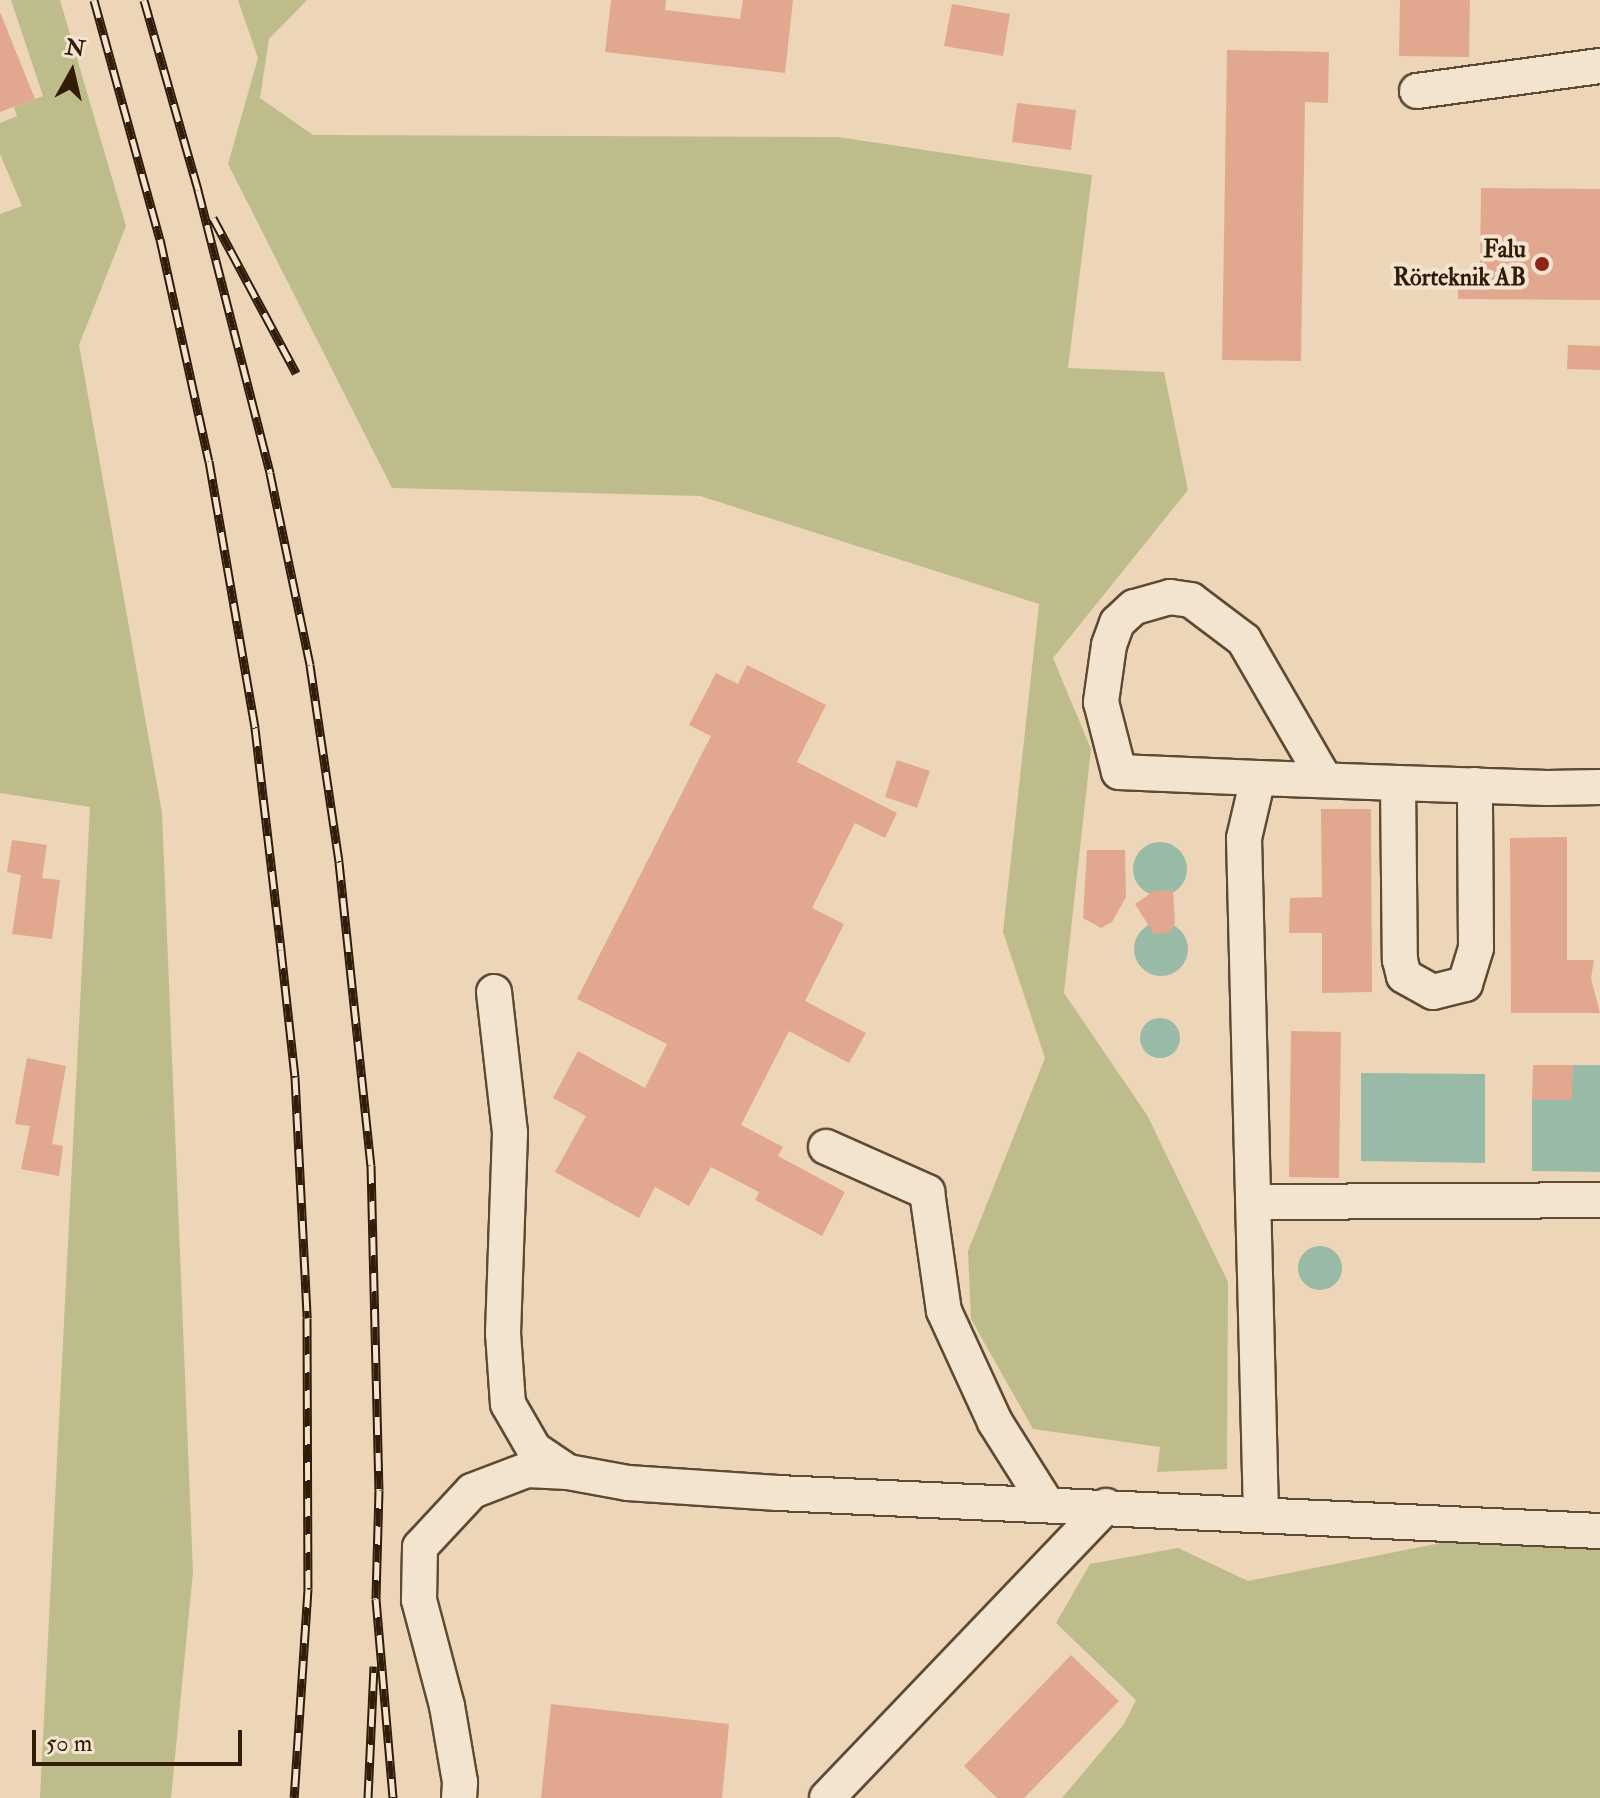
<!DOCTYPE html>
<html>
<head>
<meta charset="utf-8">
<style>
  body { margin:0 }
  #map { position:relative; width:1600px; height:1798px; overflow:hidden; background:#edd6b7; font-family:"IM FELL Double Pica",serif }
  div>[style] { position:absolute }
  [style*='--x'] { left:calc(var(--x)*1px); top:calc(var(--y)*1px); width:calc(var(--w)*1px); rotate:calc(var(--a)*1deg) }
  .green>* { inset:0; background:#bebc8a }
  .water>* { inset:0; background:#9abaa8 }
  .round { border-radius:50% }
  .building>* { inset:0; background:#e2a78f }
  .roads { filter:drop-shadow(2px 0 #5f4a34) drop-shadow(-2px 0 #5f4a34) drop-shadow(0 2px #5f4a34) drop-shadow(0 -2px #5f4a34) }
  .minor>* { height:34px; margin:-17px; padding:0 17px; transform-origin:17px; border-radius:17px; background:#f3e4d0 }
  .rail>* { height:9px; margin-top:-4.5px; transform-origin:0; background:repeating-linear-gradient(90deg,#f3e4d0 0 18px,#301c08 0 36px); box-sizing:border-box; border-block:2px solid #301c08 }
  .dots>* { width:22px; height:22px; translate:-50% -50%; box-sizing:border-box; border:4px solid #f3e4d0; border-radius:50% }
  span { translate:-50% -50%; white-space:nowrap; text-align:center; line-height:1.15; -webkit-text-stroke:8px #f3e4d0; paint-order:stroke }
  .poi-label { font-size:24px; color:#301c08; font-weight:700 }
  .right { translate:-100% -50%; text-align:right }
  .north { position:absolute; left:32px; top:32px; width:80px; height:80px; -webkit-text-stroke:6px #f3e4d0; paint-order:stroke; rotate:8deg; font-size:22px; font-weight:700; line-height:32px; text-align:center; color:#301c08 }
  .north::after { content:''; display:block; margin:auto; width:28px; height:36px; background:#301c08; clip-path:polygon(50% 0,100% 100%,50% 72%,0 100%) }
  .scale { position:absolute; left:32px; top:1730px; width:210px; height:36px; box-sizing:border-box; border:4px solid #301c08; border-top:0; padding-left:10px; font-size:24px; line-height:28px; white-space:nowrap; color:#301c08; -webkit-text-stroke:6px #f3e4d0; paint-order:stroke }
</style>
</head>
<body>
<div id="map">
  <div class="green">
    <i style="clip-path:polygon(11px 0,60px 0,126px 226px,79px 345px,162px 813px,193px 1572px,171px 1798px,40px 1798px,90px 807px,0 793px,0 214px,22px 206px,0 154px,0 123px,17px 116px,14px 107px,43px 96px)"></i>
    <i style="clip-path:polygon(238px 0,307px 0,269px 39px,260px 98px,313px 135px,838px 137px,1092px 175px,1068px 368px,1164px 372px,1188px 490px,1053px 658px,1091px 749px,1064px 993px,1147px 1115px,1228px 1282px,1227px 1469px,1157px 1472px,1160px 1447px,1033px 1429px,971px 1319px,968px 1251px,1045px 1058px,1003px 932px,1039px 604px,700px 496px,392px 488px,228px 164px,258px 58px)"></i>
    <i style="clip-path:polygon(1471px 1537px,1600px 1549px,1600px 1798px,1062px 1798px,1124px 1724px,1136px 1700px,1056px 1623px,1090px 1564px,1178px 1548px,1248px 1581px)"></i>
  </div>
  <div class="water">
    <i class="round" style="left:1133px;top:842px;width:54px;height:54px"></i>
    <i class="round" style="left:1134px;top:922px;width:54px;height:54px"></i>
    <i class="round" style="left:1140px;top:1018px;width:40px;height:40px"></i>
    <i style="clip-path:polygon(1573px 1065px,1600px 1065px,1600px 1172px,1532px 1171px,1532px 1100px)"></i>
    <i style="clip-path:polygon(1361px 1073px,1485px 1074px,1485px 1163px,1361px 1161px)"></i>
    <i class="round" style="left:1298px;top:1246px;width:44px;height:44px"></i>
  </div>
  <div class="building">
    <i style="clip-path:polygon(611px 0,666px 0,665px 10px,740px 19px,743px 0,793px 0,785px 73px,605px 52px)"></i>
    <i style="clip-path:polygon(1400px 0,1470px 0,1469px 57px,1399px 56px)"></i>
    <i style="clip-path:polygon(952px 4px,1010px 14px,1003px 56px,944px 46px)"></i>
    <i style="clip-path:polygon(0 12px,35px 99px,0 112px)"></i>
    <i style="clip-path:polygon(1227px 50px,1329px 52px,1328px 103px,1305px 102px,1301px 361px,1222px 360px)"></i>
    <i style="clip-path:polygon(1017px 103px,1076px 110px,1071px 150px,1012px 142px)"></i>
    <i style="clip-path:polygon(1481px 188px,1600px 189px,1600px 300px,1458px 299px,1458px 274px,1480px 274px)"></i>
    <i style="clip-path:polygon(1568px 345px,1600px 346px,1600px 370px,1567px 369px)"></i>
    <i style="clip-path:polygon(747px 665px,826px 705px,797px 762px,897px 813px,885px 838px,855px 823px,812px 908px,844px 924px,805px 1001px,866px 1033px,849px 1063px,789px 1031px,741px 1125px,783px 1147px,778px 1156px,845px 1192px,822px 1236px,755px 1200px,759px 1192px,711px 1167px,689px 1206px,655px 1187px,639px 1218px,555px 1172px,586px 1116px,553px 1098px,578px 1051px,645px 1088px,667px 1044px,577px 999px,711px 736px,689px 725px,716px 673px,738px 684px)"></i>
    <i style="clip-path:polygon(897px 760px,930px 771px,917px 808px,885px 797px)"></i>
    <i style="clip-path:polygon(1321px 809px,1371px 809px,1372px 992px,1322px 993px,1322px 933px,1289px 933px,1290px 898px,1322px 897px)"></i>
    <i style="clip-path:polygon(1567px 837px,1567px 960px,1594px 960px,1591px 978px,1600px 1013px,1511px 1013px,1510px 838px)"></i>
    <i style="clip-path:polygon(12px 840px,47px 845px,42px 878px,60px 880px,52px 939px,12px 934px,21px 875px,7px 872px)"></i>
    <i style="clip-path:polygon(1087px 850px,1125px 850px,1126px 897px,1112px 922px,1101px 928px,1083px 918px)"></i>
    <i style="clip-path:polygon(1173px 890px,1175px 923px,1170px 932px,1154px 934px,1135px 904px,1154px 891px)"></i>
    <i style="clip-path:polygon(1291px 1031px,1341px 1032px,1339px 1178px,1289px 1177px)"></i>
    <i style="clip-path:polygon(27px 1058px,66px 1066px,52px 1144px,63px 1146px,59px 1176px,21px 1169px,30px 1126px,15px 1124px)"></i>
    <i style="clip-path:polygon(1533px 1065px,1573px 1065px,1572px 1100px,1532px 1100px)"></i>
    <i style="clip-path:polygon(1071px 1655px,1119px 1701px,1024px 1798px,997px 1798px,964px 1766px)"></i>
    <i style="clip-path:polygon(551px 1704px,729px 1724px,722px 1798px,541px 1798px)"></i>
  </div>
  <div class="roads">
    <div class="minor">
      <i style="--x:1417;--y:91;--w:185;--a:-7.8"></i>
      <i style="--x:1258;--y:778;--w:62;--a:103.1"></i>
      <i style="--x:1244;--y:838;--w:676;--a:88.56"></i>
      <i style="--x:1325;--y:780;--w:162;--a:-120.1"></i>
      <i style="--x:1244;--y:640;--w:66;--a:-143"></i>
      <i style="--x:1191;--y:600;--w:21;--a:-172"></i>
      <i style="--x:1170;--y:597;--w:37;--a:164"></i>
      <i style="--x:1134;--y:607;--w:23;--a:137"></i>
      <i style="--x:1117;--y:623;--w:23;--a:110"></i>
      <i style="--x:1109;--y:645;--w:58;--a:98"></i>
      <i style="--x:1101;--y:702;--w:72;--a:75.6"></i>
      <i style="--x:1119;--y:772;--w:139;--a:2.5"></i>
      <i style="--x:1258;--y:778;--w:140;--a:2"></i>
      <i style="--x:1398;--y:783;--w:149;--a:1.9"></i>
      <i style="--x:1547;--y:788;--w:53;--a:-1.1"></i>
      <i style="--x:1398;--y:783;--w:177;--a:89.4"></i>
      <i style="--x:1400;--y:960;--w:16;--a:76"></i>
      <i style="--x:1404;--y:976;--w:33;--a:29"></i>
      <i style="--x:1433;--y:992;--w:33;--a:-14"></i>
      <i style="--x:1465;--y:984;--w:38;--a:-73"></i>
      <i style="--x:1476;--y:948;--w:163;--a:-90.4"></i>
      <i style="--x:494;--y:992;--w:142;--a:83.5"></i>
      <i style="--x:510;--y:1133;--w:200;--a:92"></i>
      <i style="--x:503;--y:1333;--w:71;--a:86"></i>
      <i style="--x:508;--y:1404;--w:52;--a:60"></i>
      <i style="--x:534;--y:1449;--w:41;--a:34.1"></i>
      <i style="--x:826;--y:1147;--w:111;--a:24"></i>
      <i style="--x:927;--y:1192;--w:120;--a:81.9"></i>
      <i style="--x:944;--y:1311;--w:122;--a:65.3"></i>
      <i style="--x:995;--y:1422;--w:96;--a:57.8"></i>
      <i style="--x:1254;--y:1202;--w:346;--a:-0.3"></i>
      <i style="--x:459;--y:1798;--w:16;--a:-86"></i>
      <i style="--x:460;--y:1782;--w:77;--a:-99.7"></i>
      <i style="--x:447;--y:1706;--w:110;--a:-104.8"></i>
      <i style="--x:419;--y:1600;--w:53;--a:-88.9"></i>
      <i style="--x:420;--y:1547;--w:76;--a:-47.1"></i>
      <i style="--x:472;--y:1491;--w:59;--a:-20.9"></i>
      <i style="--x:527;--y:1470;--w:41;--a:2.8"></i>
      <i style="--x:568;--y:1472;--w:61;--a:10.4"></i>
      <i style="--x:628;--y:1483;--w:150;--a:3.8"></i>
      <i style="--x:778;--y:1493;--w:823;--a:2.65"></i>
      <i style="--x:827;--y:1798;--w:404;--a:-46.3"></i>
    </div>
  </div>
  <div class="rail">
    <i style="--x:94;--y:0;--w:248;--a:74.6"></i>
    <i style="--x:160;--y:239;--w:227;--a:77.6"></i>
    <i style="--x:209;--y:461;--w:271;--a:80.2"></i>
    <i style="--x:255;--y:728;--w:224;--a:83.3"></i>
    <i style="--x:281;--y:950;--w:128;--a:83.7"></i>
    <i style="--x:295;--y:1077;--w:241;--a:87.1"></i>
    <i style="--x:307;--y:1318;--w:271;--a:89.8"></i>
    <i style="--x:308;--y:1589;--w:209;--a:93.8"></i>
    <i style="--x:144;--y:0;--w:198;--a:74.1"></i>
    <i style="--x:198;--y:190;--w:292;--a:75.7"></i>
    <i style="--x:270;--y:473;--w:196;--a:78.2"></i>
    <i style="--x:310;--y:665;--w:199;--a:81.6"></i>
    <i style="--x:339;--y:862;--w:305;--a:84"></i>
    <i style="--x:371;--y:1165;--w:325;--a:88.6"></i>
    <i style="--x:379;--y:1490;--w:109;--a:91.6"></i>
    <i style="--x:376;--y:1599;--w:200;--a:85.1"></i>
    <i style="--x:213;--y:218;--w:176;--a:61.8"></i>
    <i style="--x:368;--y:1798;--w:132;--a:-87.4"></i>
  </div>
  <div class="dots">
    <i style="left:1542px;top:264px;background:#8f2418"></i>
  </div>
  <div class="poi-label">
    <span class="right" style="left:1526px;top:264px">Falu<br>Rörteknik AB</span>
  </div>
  <div class="north">N</div>
  <div class="scale">50 m</div>
</div>
</body>
</html>
